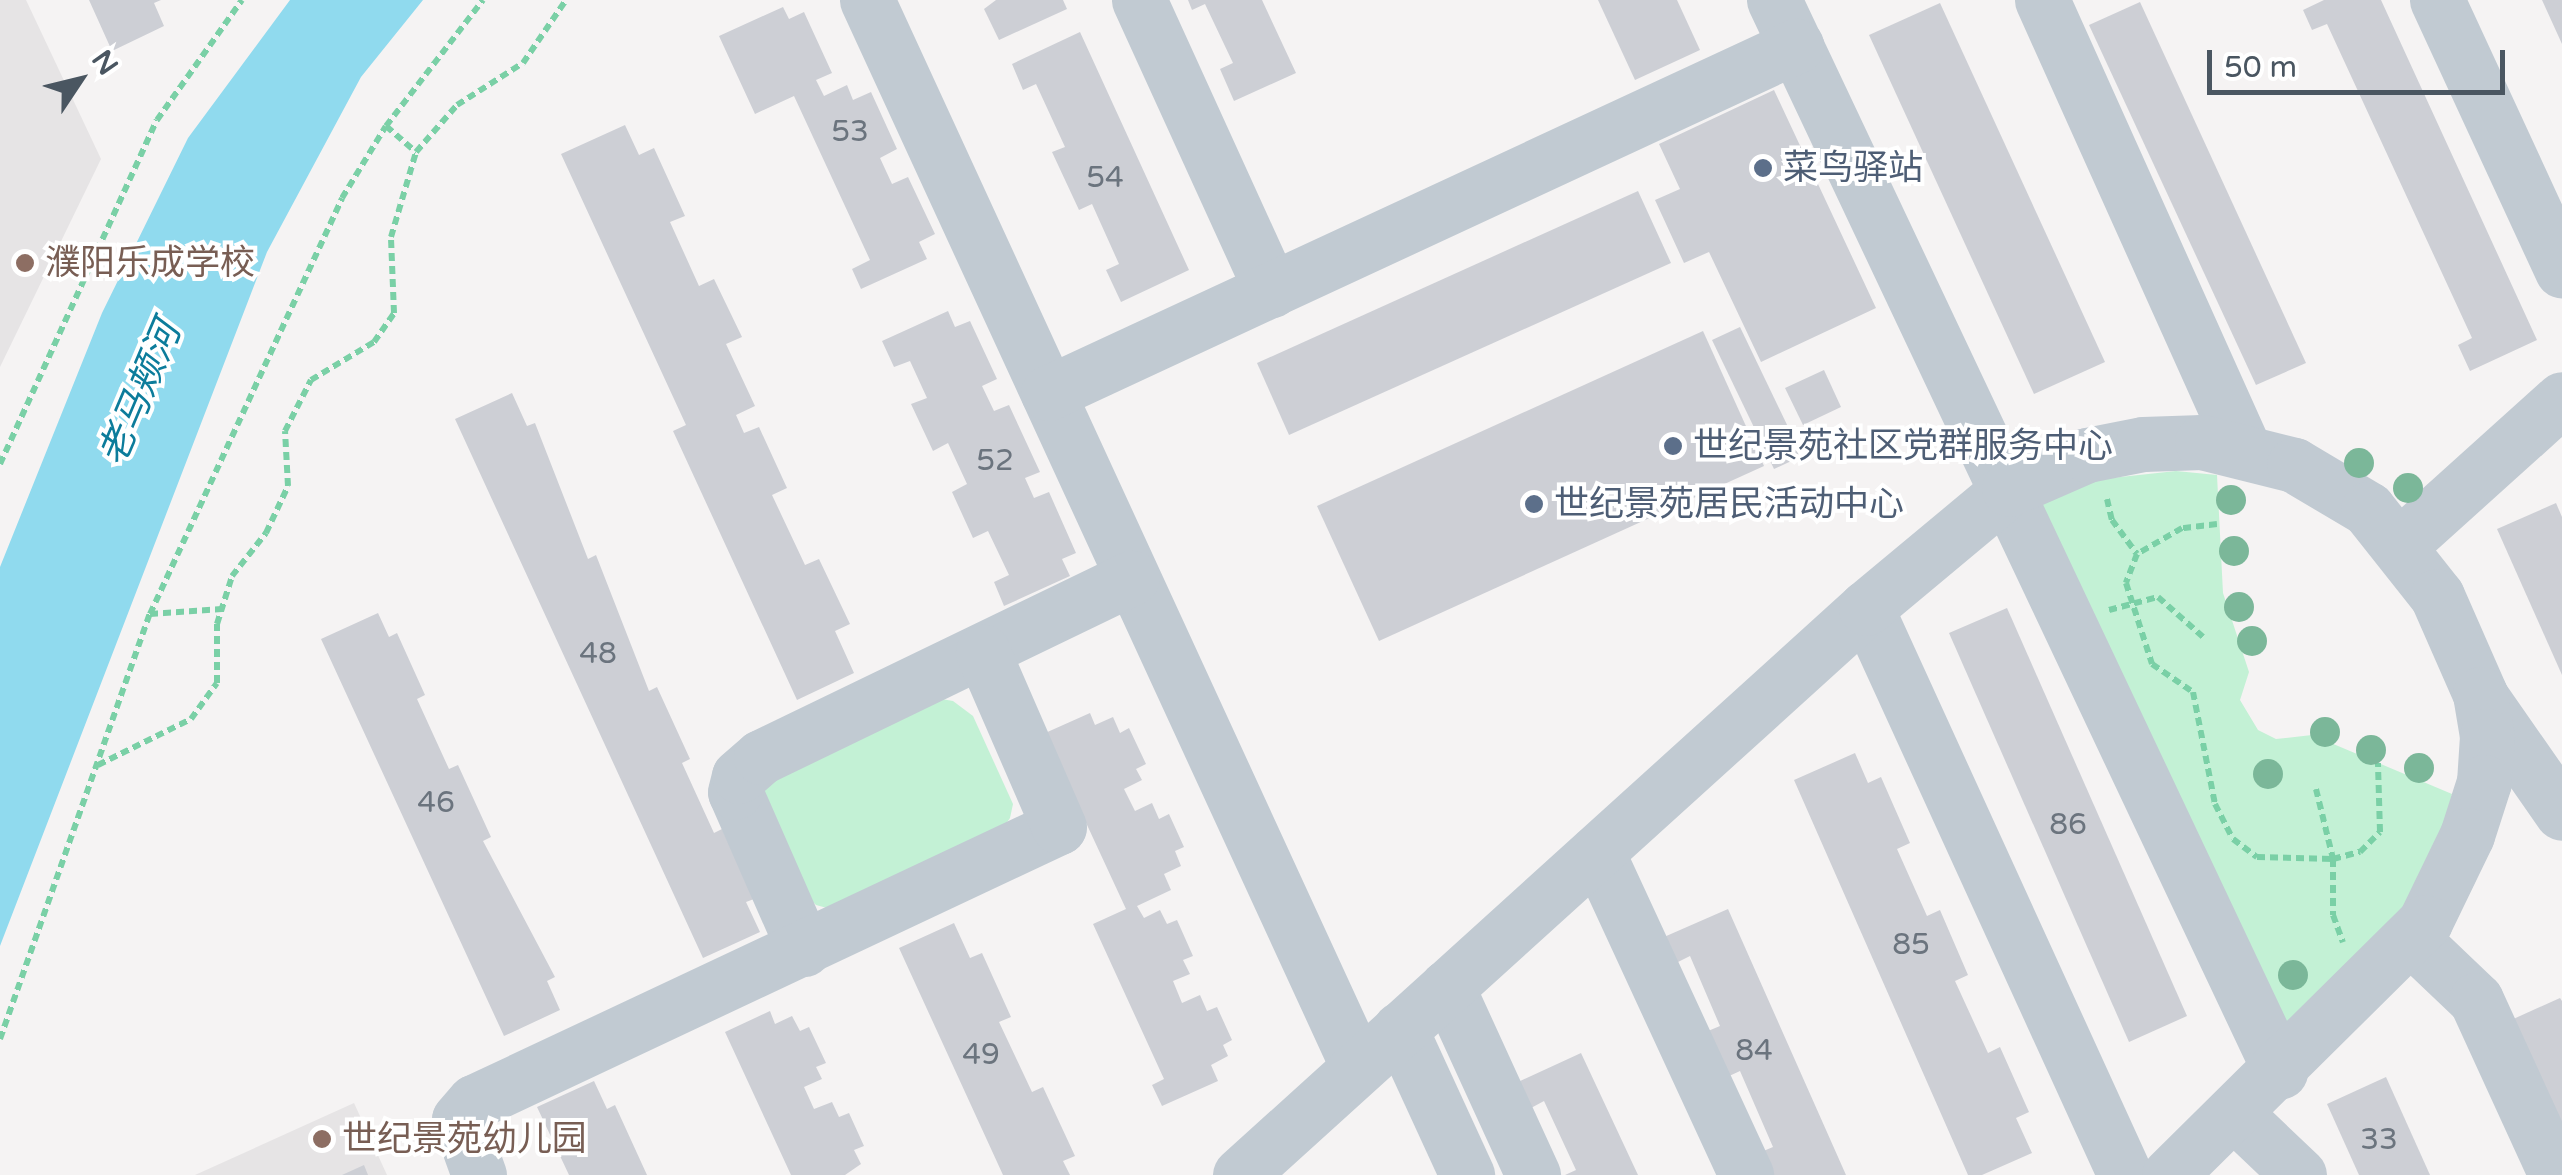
<!DOCTYPE html>
<html>
<head>
<meta charset="utf-8">
<style>
  body { margin:0 }
  #map { position:relative; width:2562px; height:1175px; overflow:hidden; background:#f5f3f3; font-family:"Varela Round","Noto Sans SC",sans-serif }
  div>[style] { position:absolute }
  [style*='--x'] { left:calc(var(--x)*1px); top:calc(var(--y)*1px); width:calc(var(--w)*1px); rotate:calc(var(--a)*1deg) }
  .education>* { inset:0; background:#e6e4e5 }
  .green>* { inset:0; background:#c3f1d5 }
  .water>* { inset:0; background:#90daee }
  .building>* { inset:0; background:#cdcfd5 }
  .path>* { height:6px; margin-top:-3px; transform-origin:0; background:repeating-linear-gradient(90deg,#7ad0a6 0 8px,transparent 0 13px) }
  .minor>* { height:55px; margin:-27.5px; padding:0 27.5px; transform-origin:27.5px; border-radius:27.5px; background:#c1cad2 }
  .trees>* { width:30px; height:30px; margin:-15px; border-radius:50%; background:#7bb799 }
  .dots>* { width:28px; height:28px; translate:-50% -50%; box-sizing:border-box; border:5px solid #fff; border-radius:50% }
  span { translate:-50% -50%; white-space:nowrap; text-align:center; line-height:1.15; -webkit-text-stroke:8px #fff; paint-order:stroke }
  .number-label { font-size:30px; color:#6b747e }
  .number-label span { -webkit-text-stroke-width:0 }
  .service-label { font-size:35px; color:#4e5e75 }
  .left { translate:0 -50%; text-align:left }
  .education-label { font-size:35px; color:#785e54 }
  .water-label { font-size:38px; color:#0c7c9b; font-style:italic }
  .north { position:absolute; left:30px; top:30px; width:100px; height:100px; -webkit-text-stroke:8px #fff; paint-order:stroke; rotate:55deg; font-size:28px; font-weight:700; line-height:40px; text-align:center; color:#4a5661 }
  .north::after { content:''; display:block; margin:auto; width:35px; height:45px; background:#4a5661; clip-path:polygon(50% 0,100% 100%,50% 72%,0 100%) }
  .scale { position:absolute; left:2207px; top:50px; width:298px; height:45px; box-sizing:border-box; border:5px solid #4a5661; border-top:0; padding-left:12px; font-size:30px; line-height:35px; white-space:nowrap; color:#4a5661; -webkit-text-stroke:8px #fff; paint-order:stroke }
</style>
</head>
<body>
<div id="map">
  <div class="education">
    <i style="clip-path:polygon(0 0,26px 0,101px 159px,0 367px)"></i>
    <i style="clip-path:polygon(354px 1103px,387px 1175px,195px 1175px)"></i>
  </div>
  <div class="green">
    <i style="clip-path:polygon(2176px 471px,2217px 475px,2223px 593px,2249px 672px,2240px 700px,2258px 730px,2276px 739px,2312px 735px,2452px 794px,2440px 842px,2411px 902px,2278px 1037px,2033px 499px,2102px 479px)"></i>
    <i style="clip-path:polygon(930px 697px,953px 701px,973px 716px,1013px 804px,1010px 818px,1003px 828px,827px 908px,816px 905px,803px 892px,761px 793px,766px 784px)"></i>
  </div>
  <div class="water">
    <i style="clip-path:polygon(290px 0,423px 0,361px 77px,267px 252px,0 946px,0 567px,102px 313px,188px 138px)"></i>
  </div>
  <div class="building">
    <i style="clip-path:polygon(89px 0,161px 0,154px 3px,164px 26px,112px 51px)"></i>
    <i style="clip-path:polygon(996px 0,1063px 0,1067px 9px,999px 40px,984px 9px)"></i>
    <i style="clip-path:polygon(1188px 0,1262px 0,1296px 73px,1234px 101px,1220px 69px,1233px 63px,1205px 4px,1192px 10px)"></i>
    <i style="clip-path:polygon(1598px 0,1677px 0,1700px 50px,1635px 80px)"></i>
    <i style="clip-path:polygon(2324px 0,2381px 0,2537px 340px,2470px 371px,2458px 345px,2472px 338px,2327px 24px,2312px 30px,2303px 10px)"></i>
    <i style="clip-path:polygon(2542px 0,2562px 0,2562px 44px)"></i>
    <i style="clip-path:polygon(2140px 2px,2306px 363px,2256px 385px,2089px 25px)"></i>
    <i style="clip-path:polygon(1940px 3px,2105px 362px,2034px 394px,1869px 35px)"></i>
    <i style="clip-path:polygon(783px 7px,789px 19px,804px 12px,832px 73px,816px 80px,824px 96px,847px 85px,853px 100px,871px 92px,897px 149px,880px 158px,892px 184px,908px 177px,935px 234px,919px 242px,927px 259px,861px 289px,852px 269px,870px 260px,794px 96px,755px 114px,719px 36px)"></i>
    <i style="clip-path:polygon(1080px 32px,1189px 270px,1121px 302px,1106px 270px,1119px 264px,1092px 204px,1079px 210px,1052px 152px,1065px 147px,1036px 84px,1023px 90px,1012px 64px)"></i>
    <i style="clip-path:polygon(1774px 90px,1876px 308px,1761px 362px,1709px 252px,1684px 263px,1655px 200px,1680px 189px,1659px 144px)"></i>
    <i style="clip-path:polygon(625px 125px,639px 155px,654px 148px,685px 216px,670px 222px,699px 286px,714px 279px,742px 337px,726px 344px,755px 406px,736px 415px,744px 433px,759px 427px,787px 488px,772px 495px,805px 565px,819px 559px,850px 624px,835px 631px,854px 673px,797px 700px,673px 431px,686px 425px,561px 154px)"></i>
    <i style="clip-path:polygon(1638px 191px,1671px 263px,1289px 435px,1257px 363px)"></i>
    <i style="clip-path:polygon(948px 311px,955px 327px,970px 321px,997px 379px,982px 386px,994px 411px,1009px 405px,1040px 472px,1025px 478px,1034px 498px,1049px 492px,1076px 553px,1062px 559px,1070px 576px,1004px 606px,994px 582px,1009px 575px,988px 531px,973px 538px,952px 492px,967px 484px,948px 443px,933px 451px,911px 404px,927px 398px,910px 361px,894px 367px,882px 341px)"></i>
    <i style="clip-path:polygon(1740px 327px,1802px 456px,1774px 469px,1712px 340px)"></i>
    <i style="clip-path:polygon(1703px 331px,1764px 466px,1379px 641px,1317px 506px)"></i>
    <i style="clip-path:polygon(1824px 370px,1841px 407px,1803px 425px,1785px 388px)"></i>
    <i style="clip-path:polygon(512px 393px,527px 426px,535px 423px,588px 559px,596px 555px,649px 691px,657px 687px,690px 759px,682px 763px,714px 833px,722px 829px,754px 899px,746px 902px,760px 932px,703px 958px,455px 419px)"></i>
    <i style="clip-path:polygon(2556px 503px,2562px 517px,2562px 675px,2497px 529px)"></i>
    <i style="clip-path:polygon(2007px 608px,2187px 1016px,2129px 1042px,1949px 633px)"></i>
    <i style="clip-path:polygon(378px 613px,389px 637px,397px 633px,425px 695px,417px 699px,449px 769px,458px 765px,491px 837px,483px 841px,555px 977px,547px 981px,560px 1010px,504px 1036px,321px 639px)"></i>
    <i style="clip-path:polygon(1090px 713px,1095px 725px,1113px 717px,1120px 733px,1129px 728px,1146px 764px,1136px 769px,1142px 780px,1124px 789px,1135px 811px,1152px 803px,1159px 819px,1169px 814px,1184px 847px,1175px 851px,1181px 866px,1164px 874px,1171px 890px,1137px 906px,1144px 918px,1160px 910px,1167px 924px,1177px 920px,1193px 956px,1183px 960px,1190px 974px,1173px 981px,1182px 1003px,1200px 995px,1207px 1011px,1217px 1007px,1232px 1040px,1223px 1045px,1228px 1056px,1211px 1065px,1218px 1081px,1162px 1106px,1152px 1085px,1164px 1079px,1093px 924px,1126px 909px,1056px 758px,1034px 738px)"></i>
    <i style="clip-path:polygon(1855px 753px,1868px 783px,1881px 777px,1910px 843px,1897px 849px,1927px 916px,1940px 910px,1968px 975px,1955px 981px,1988px 1053px,2000px 1047px,2029px 1112px,2016px 1118px,2032px 1153px,1982px 1175px,1968px 1175px,1794px 780px)"></i>
    <i style="clip-path:polygon(1728px 909px,1846px 1175px,1771px 1175px,1761px 1152px,1773px 1147px,1740px 1071px,1727px 1077px,1708px 1031px,1720px 1026px,1690px 956px,1676px 963px,1664px 937px)"></i>
    <i style="clip-path:polygon(954px 923px,970px 958px,982px 953px,1011px 1017px,999px 1022px,1032px 1092px,1043px 1087px,1075px 1156px,1063px 1161px,1070px 1175px,1003px 1175px,899px 948px)"></i>
    <i style="clip-path:polygon(2560px 998px,2562px 1001px,2562px 1161px,2500px 1025px)"></i>
    <i style="clip-path:polygon(770px 1011px,775px 1024px,792px 1016px,800px 1031px,809px 1027px,826px 1063px,816px 1067px,822px 1079px,804px 1087px,814px 1109px,832px 1102px,839px 1117px,849px 1113px,864px 1146px,854px 1150px,861px 1164px,845px 1175px,791px 1175px,725px 1032px)"></i>
    <i style="clip-path:polygon(1581px 1053px,1638px 1175px,1565px 1175px,1576px 1170px,1544px 1101px,1531px 1108px,1518px 1082px)"></i>
    <i style="clip-path:polygon(2386px 1077px,2430px 1175px,2359px 1175px,2327px 1104px)"></i>
    <i style="clip-path:polygon(594px 1081px,607px 1109px,615px 1105px,647px 1175px,569px 1175px,537px 1107px)"></i>
    <i style="clip-path:polygon(364px 1165px,368px 1175px,342px 1175px)"></i>
  </div>
  <div class="path">
    <i style="--x:386;--y:126;--w:40;--a:41"></i>
    <i style="--x:0;--y:464;--w:378;--a:-65.5"></i>
    <i style="--x:157;--y:120;--w:147;--a:-54.7"></i>
    <i style="--x:2107;--y:499;--w:22;--a:77"></i>
    <i style="--x:2112;--y:520;--w:42;--a:53.7"></i>
    <i style="--x:2217;--y:524;--w:35;--a:173"></i>
    <i style="--x:2182;--y:528;--w:52;--a:150"></i>
    <i style="--x:2137;--y:554;--w:31;--a:111"></i>
    <i style="--x:2126;--y:583;--w:85;--a:72.2"></i>
    <i style="--x:2152;--y:664;--w:50;--a:34.3"></i>
    <i style="--x:2193;--y:692;--w:114;--a:78.9"></i>
    <i style="--x:2215;--y:804;--w:39;--a:63"></i>
    <i style="--x:2233;--y:839;--w:30;--a:37"></i>
    <i style="--x:2257;--y:857;--w:76;--a:1.5"></i>
    <i style="--x:2333;--y:859;--w:28;--a:-15"></i>
    <i style="--x:2360;--y:852;--w:28;--a:-45"></i>
    <i style="--x:2380;--y:832;--w:69;--a:-91.7"></i>
    <i style="--x:2109;--y:610;--w:51;--a:-14.9"></i>
    <i style="--x:2158;--y:597;--w:60;--a:41.6"></i>
    <i style="--x:150;--y:614;--w:72;--a:-4"></i>
    <i style="--x:98;--y:765;--w:104;--a:-26.3"></i>
    <i style="--x:191;--y:719;--w:44;--a:-54.2"></i>
    <i style="--x:217;--y:683;--w:59;--a:-90"></i>
    <i style="--x:217;--y:624;--w:50;--a:-72.6"></i>
    <i style="--x:232;--y:576;--w:55;--a:-51.7"></i>
    <i style="--x:266;--y:533;--w:52;--a:-64.9"></i>
    <i style="--x:288;--y:486;--w:55;--a:-93.1"></i>
    <i style="--x:285;--y:431;--w:57;--a:-63"></i>
    <i style="--x:311;--y:380;--w:74;--a:-31.1"></i>
    <i style="--x:374;--y:342;--w:35;--a:-55"></i>
    <i style="--x:394;--y:313;--w:76;--a:-92.3"></i>
    <i style="--x:391;--y:237;--w:89;--a:-73.6"></i>
    <i style="--x:416;--y:152;--w:62;--a:-48.9"></i>
    <i style="--x:457;--y:105;--w:78;--a:-32.5"></i>
    <i style="--x:523;--y:63;--w:76;--a:-55.7"></i>
    <i style="--x:2316;--y:789;--w:72;--a:76.3"></i>
    <i style="--x:2333;--y:859;--w:56;--a:90"></i>
    <i style="--x:2333;--y:915;--w:29;--a:70"></i>
    <i style="--x:0;--y:1039;--w:451;--a:-70.6"></i>
    <i style="--x:150;--y:614;--w:458;--a:-65.2"></i>
    <i style="--x:342;--y:198;--w:84;--a:-58.6"></i>
    <i style="--x:386;--y:126;--w:159;--a:-52.4"></i>
  </div>
  <div class="minor">
    <i style="--x:867;--y:0;--w:1175;--a:65.29"></i>
    <i style="--x:1139;--y:0;--w:319;--a:65.5"></i>
    <i style="--x:1774;--y:0;--w:1185;--a:64.71"></i>
    <i style="--x:2042;--y:0;--w:493;--a:65.8"></i>
    <i style="--x:2437;--y:0;--w:298;--a:65.2"></i>
    <i style="--x:1048;--y:393;--w:825;--a:-24.89"></i>
    <i style="--x:2400;--y:545;--w:218;--a:-42"></i>
    <i style="--x:1866;--y:608;--w:623;--a:65.45"></i>
    <i style="--x:2481;--y:697;--w:141;--a:55.1"></i>
    <i style="--x:1597;--y:852;--w:356;--a:65.2"></i>
    <i style="--x:2412;--y:939;--w:88;--a:43.6"></i>
    <i style="--x:2476;--y:1000;--w:192;--a:65.4"></i>
    <i style="--x:804;--y:949;--w:171;--a:-113.7"></i>
    <i style="--x:735;--y:792;--w:16;--a:-76"></i>
    <i style="--x:739;--y:776;--w:29;--a:-41"></i>
    <i style="--x:761;--y:757;--w:412;--a:-25.8"></i>
    <i style="--x:1447;--y:987;--w:207;--a:65.4"></i>
    <i style="--x:1400;--y:1029;--w:161;--a:65.3"></i>
    <i style="--x:2236;--y:1115;--w:87;--a:43.6"></i>
    <i style="--x:479;--y:1175;--w:59;--a:-109.7"></i>
    <i style="--x:459;--y:1119;--w:23;--a:-49"></i>
    <i style="--x:474;--y:1102;--w:646;--a:-25.18"></i>
    <i style="--x:1059;--y:827;--w:191;--a:-113.5"></i>
    <i style="--x:1240;--y:1175;--w:845;--a:-42.17"></i>
    <i style="--x:1866;--y:608;--w:186;--a:-39.8"></i>
    <i style="--x:2009;--y:489;--w:85;--a:-23.6"></i>
    <i style="--x:2087;--y:455;--w:57;--a:-11.1"></i>
    <i style="--x:2143;--y:444;--w:59;--a:-1.9"></i>
    <i style="--x:2202;--y:442;--w:95;--a:14"></i>
    <i style="--x:2294;--y:465;--w:86;--a:30.7"></i>
    <i style="--x:2368;--y:509;--w:111;--a:51.6"></i>
    <i style="--x:2437;--y:596;--w:107;--a:66.3"></i>
    <i style="--x:2480;--y:694;--w:43;--a:80.5"></i>
    <i style="--x:2487;--y:736;--w:46;--a:93.7"></i>
    <i style="--x:2484;--y:782;--w:56;--a:107.8"></i>
    <i style="--x:2467;--y:835;--w:97;--a:115.8"></i>
    <i style="--x:2425;--y:922;--w:360;--a:135.3"></i>
  </div>
  <div class="trees">
    <i style="left:2359px;top:463px"></i>
    <i style="left:2408px;top:488px"></i>
    <i style="left:2231px;top:500px"></i>
    <i style="left:2234px;top:551px"></i>
    <i style="left:2239px;top:607px"></i>
    <i style="left:2252px;top:641px"></i>
    <i style="left:2325px;top:732px"></i>
    <i style="left:2371px;top:750px"></i>
    <i style="left:2419px;top:768px"></i>
    <i style="left:2268px;top:774px"></i>
    <i style="left:2293px;top:975px"></i>
  </div>
  <div class="dots">
    <i style="left:1763px;top:168px;background:#5c6f8a"></i>
    <i style="left:25px;top:263px;background:#8d6e63"></i>
    <i style="left:1673px;top:446px;background:#5c6f8a"></i>
    <i style="left:1534px;top:504px;background:#5c6f8a"></i>
    <i style="left:322px;top:1139px;background:#8d6e63"></i>
  </div>
  <div class="number-label">
    <span style="left:850px;top:132px">53</span>
    <span style="left:1105px;top:178px">54</span>
    <span style="left:995px;top:461px">52</span>
    <span style="left:598px;top:654px">48</span>
    <span style="left:436px;top:803px">46</span>
    <span style="left:2068px;top:825px">86</span>
    <span style="left:1911px;top:945px">85</span>
    <span style="left:1754px;top:1051px">84</span>
    <span style="left:981px;top:1055px">49</span>
    <span style="left:2379px;top:1140px">33</span>
  </div>
  <div class="service-label">
    <span class="left" style="left:1783px;top:168px">菜鸟驿站</span>
    <span class="left" style="left:1693px;top:446px">世纪景苑社区党群服务中心</span>
    <span class="left" style="left:1554px;top:504px">世纪景苑居民活动中心</span>
  </div>
  <div class="education-label">
    <span class="left" style="left:45px;top:263px">濮阳乐成学校</span>
    <span class="left" style="left:342px;top:1139px">世纪景苑幼儿园</span>
  </div>
  <div class="water-label">
    <span style="left:141px;top:394px;rotate:-67deg">老马颊河</span>
  </div>
  <div class="north">N</div>
  <div class="scale">50 m</div>
</div>
</body>
</html>
